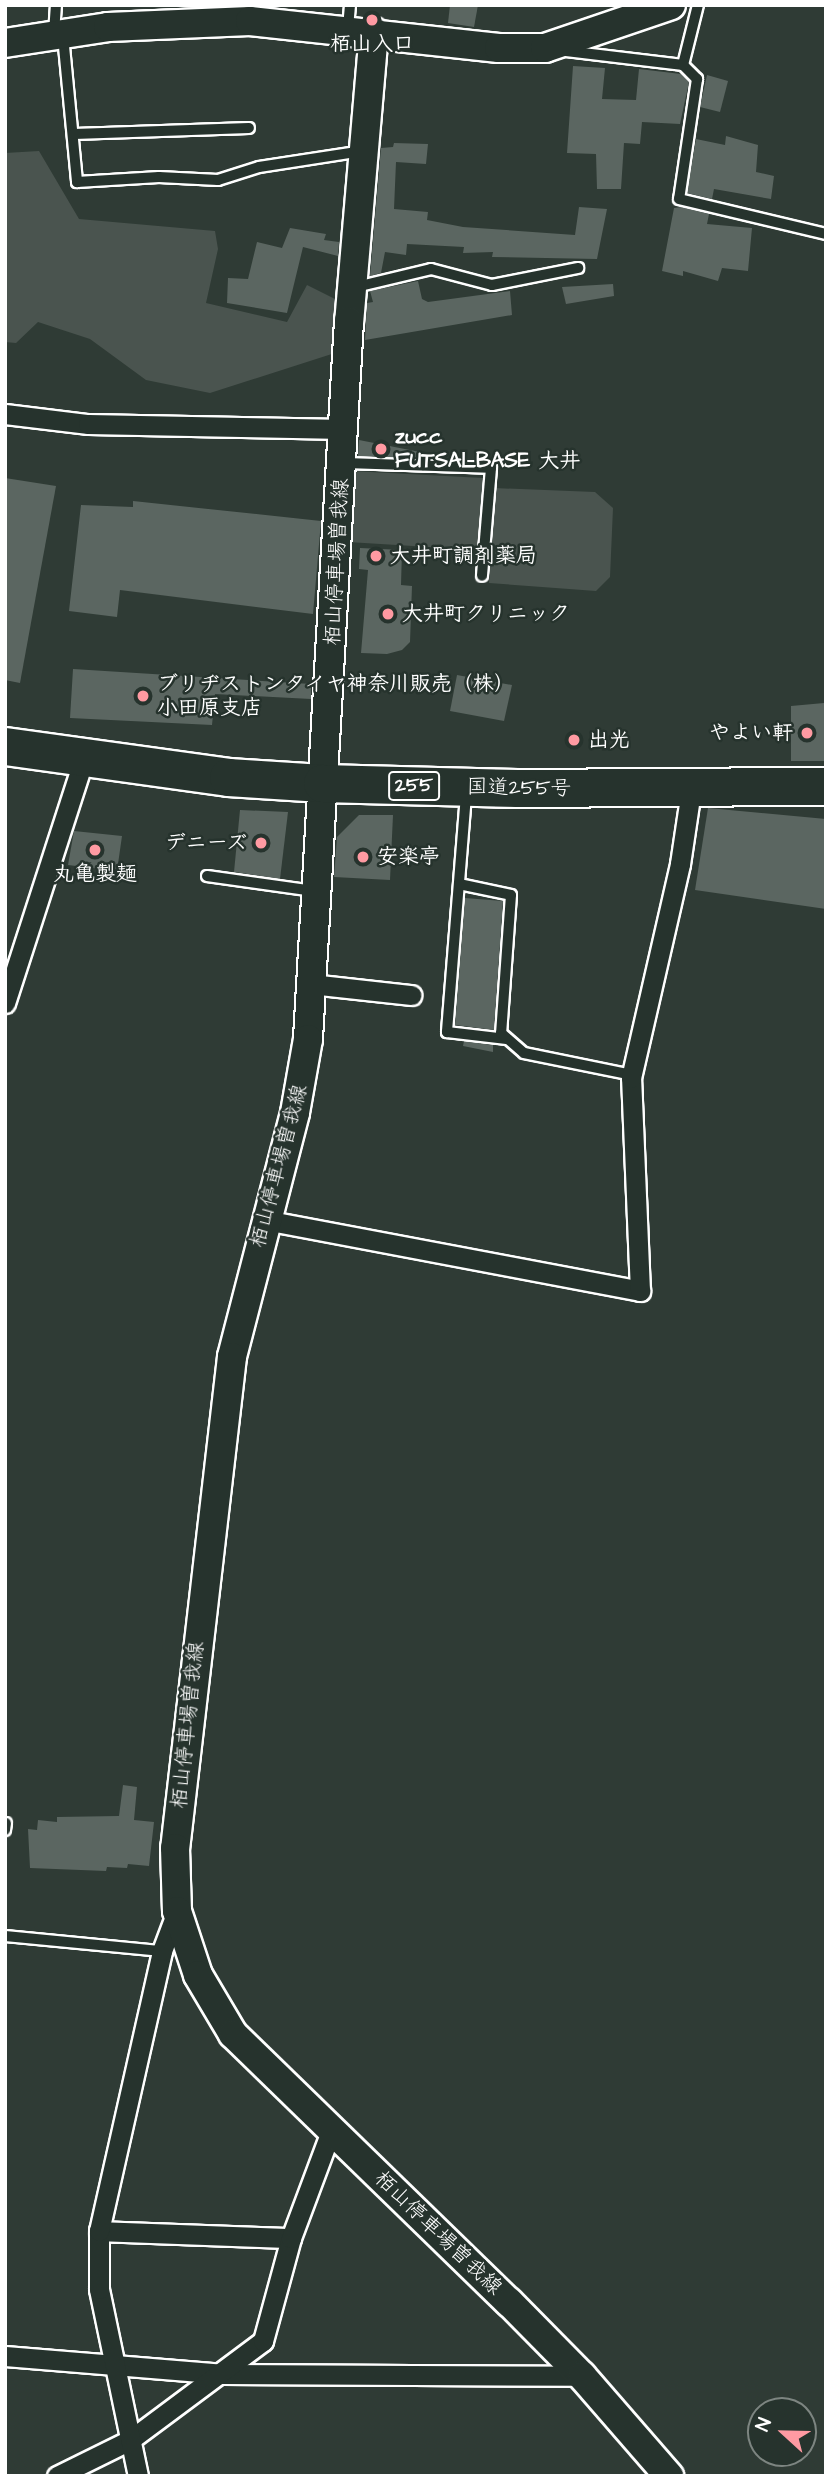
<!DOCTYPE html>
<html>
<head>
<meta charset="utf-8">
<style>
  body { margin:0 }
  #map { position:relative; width:831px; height:2481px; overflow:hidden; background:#2f3b35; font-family:"Architects Daughter","Klee One",sans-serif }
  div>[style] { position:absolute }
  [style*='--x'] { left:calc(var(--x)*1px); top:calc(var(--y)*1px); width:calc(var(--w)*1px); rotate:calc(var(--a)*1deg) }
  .green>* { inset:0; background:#4a544f }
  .building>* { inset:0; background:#5b6661 }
  .roads { filter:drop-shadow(2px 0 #fff) drop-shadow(-2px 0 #fff) drop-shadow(0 2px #fff) drop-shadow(0 -2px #fff) }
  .lane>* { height:10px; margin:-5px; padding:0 5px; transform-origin:5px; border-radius:5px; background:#26332d }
  .street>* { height:19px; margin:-9.5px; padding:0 9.5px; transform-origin:9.5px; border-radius:9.5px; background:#26332d }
  .secondary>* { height:28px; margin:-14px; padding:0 14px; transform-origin:14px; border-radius:14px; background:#26332d }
  .highway>* { height:37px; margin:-18.5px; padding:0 18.5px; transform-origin:18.5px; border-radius:18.5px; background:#26332d }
  .dots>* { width:19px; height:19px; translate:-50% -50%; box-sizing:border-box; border:4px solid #26332d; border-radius:50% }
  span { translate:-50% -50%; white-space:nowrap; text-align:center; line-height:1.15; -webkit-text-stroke:5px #26332d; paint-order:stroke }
  .shield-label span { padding:2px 5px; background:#26332d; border:2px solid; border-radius:5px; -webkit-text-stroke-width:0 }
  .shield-label { font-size:19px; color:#fff; font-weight:700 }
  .poi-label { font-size:21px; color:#fff; font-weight:700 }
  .left { translate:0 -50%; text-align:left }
  .right { translate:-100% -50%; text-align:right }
  .street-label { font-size:21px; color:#fff }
  .frame { position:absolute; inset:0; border:7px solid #fff; pointer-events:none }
  .north { position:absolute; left:747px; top:2397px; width:70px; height:70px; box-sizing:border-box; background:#26332d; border:2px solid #7d8581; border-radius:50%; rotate:292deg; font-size:19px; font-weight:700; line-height:28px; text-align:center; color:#fff }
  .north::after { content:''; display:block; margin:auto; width:24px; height:32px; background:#ff9aa2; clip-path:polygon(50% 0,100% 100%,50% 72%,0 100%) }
</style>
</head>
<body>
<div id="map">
  <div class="green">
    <i style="clip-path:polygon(39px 151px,79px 219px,215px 231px,218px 249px,206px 303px,287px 322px,307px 285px,339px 301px,338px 352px,210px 393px,146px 380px,90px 339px,38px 322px,16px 343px,5px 342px,5px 153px)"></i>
    <i style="clip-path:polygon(352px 471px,483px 478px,478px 550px,348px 542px)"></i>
    <i style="clip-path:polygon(494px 488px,595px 492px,613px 508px,610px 577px,596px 591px,489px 583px)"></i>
  </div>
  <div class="building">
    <i style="clip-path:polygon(450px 5px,478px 5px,474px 27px,448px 23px)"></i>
    <i style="clip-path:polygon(573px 66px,605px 68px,602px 99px,636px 100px,639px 69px,681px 74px,689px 82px,680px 124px,642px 122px,640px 144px,624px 143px,621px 189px,597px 189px,596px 154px,567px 153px)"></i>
    <i style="clip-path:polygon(707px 75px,728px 81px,720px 112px,700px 107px)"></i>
    <i style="clip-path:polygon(726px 136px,758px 145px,756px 172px,774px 176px,771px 199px,714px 189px,712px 199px,687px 193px,696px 139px,725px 145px)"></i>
    <i style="clip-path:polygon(394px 143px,428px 144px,426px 164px,396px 162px,394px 209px,428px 212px,427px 220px,463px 227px,575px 235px,579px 207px,607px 209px,597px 259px,492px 257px,493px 252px,463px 253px,464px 247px,407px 244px,406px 255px,385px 252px,381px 273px,370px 276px,381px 148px,393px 147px)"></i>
    <i style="clip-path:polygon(681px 207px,709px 214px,707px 224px,752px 228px,748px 271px,722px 268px,718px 281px,683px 271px,683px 276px,662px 271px,674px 208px)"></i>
    <i style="clip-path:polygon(290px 228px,326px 234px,324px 240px,339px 242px,338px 256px,303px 247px,287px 313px,227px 303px,228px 278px,248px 279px,257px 242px,282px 248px)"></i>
    <i style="clip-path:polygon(418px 281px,422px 299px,428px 302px,510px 291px,512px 315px,365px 340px,367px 303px,373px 302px,370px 291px)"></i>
    <i style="clip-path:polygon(613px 284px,614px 296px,566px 304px,562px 287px)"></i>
    <i style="clip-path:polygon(359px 440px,420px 452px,419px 458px,358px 456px)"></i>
    <i style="clip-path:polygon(5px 478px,56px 486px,20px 683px,5px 680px)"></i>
    <i style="clip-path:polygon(133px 501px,321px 521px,313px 614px,120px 590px,117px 617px,69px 611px,81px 505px,133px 507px)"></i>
    <i style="clip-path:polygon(360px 548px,402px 550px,401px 585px,412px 586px,410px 642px,402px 650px,387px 654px,361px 653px,368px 570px,359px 569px)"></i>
    <i style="clip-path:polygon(73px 669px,311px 684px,311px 699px,215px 694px,212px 725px,70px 718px)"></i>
    <i style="clip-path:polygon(457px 675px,512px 685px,504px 721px,450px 711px)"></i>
    <i style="clip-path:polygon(824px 703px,825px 761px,791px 761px,791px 706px)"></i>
    <i style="clip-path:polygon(708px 808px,826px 819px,826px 909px,695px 890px)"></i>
    <i style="clip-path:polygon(240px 810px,288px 812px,280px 879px,234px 872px)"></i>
    <i style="clip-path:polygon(359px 815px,393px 815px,390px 880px,334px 877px,337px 837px)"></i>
    <i style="clip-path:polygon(74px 831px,122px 836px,117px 871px,68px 865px)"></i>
    <i style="clip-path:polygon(465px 898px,503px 901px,494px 1030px,455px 1025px)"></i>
    <i style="clip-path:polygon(464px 1041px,493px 1045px,493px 1052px,463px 1046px)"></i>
    <i style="clip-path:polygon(123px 1785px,137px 1787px,134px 1820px,154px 1822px,149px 1866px,128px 1864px,127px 1868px,107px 1867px,106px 1871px,30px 1868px,28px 1829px,37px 1830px,38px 1820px,57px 1822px,57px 1817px,119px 1816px)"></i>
  </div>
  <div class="roads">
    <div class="lane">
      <i style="--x:348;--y:28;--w:23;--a:-85"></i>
      <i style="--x:54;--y:33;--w:28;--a:-86"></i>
      <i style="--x:63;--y:36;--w:147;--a:84.5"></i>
      <i style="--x:77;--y:182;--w:82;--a:-3.5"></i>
      <i style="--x:159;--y:177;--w:59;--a:2.9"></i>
      <i style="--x:218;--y:180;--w:43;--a:-17.6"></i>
      <i style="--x:259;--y:167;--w:104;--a:-8.8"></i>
      <i style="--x:566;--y:51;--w:118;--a:6.8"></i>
      <i style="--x:683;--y:65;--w:20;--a:45"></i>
      <i style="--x:697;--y:79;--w:121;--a:98.5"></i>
      <i style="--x:679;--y:199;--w:151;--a:13.4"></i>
      <i style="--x:683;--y:65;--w:62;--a:-76"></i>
      <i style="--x:74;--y:134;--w:175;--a:-2"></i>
      <i style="--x:356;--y:287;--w:77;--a:-13.5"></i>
      <i style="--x:431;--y:269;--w:63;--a:14.7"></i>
      <i style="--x:492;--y:285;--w:88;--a:-11.2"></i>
      <i style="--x:343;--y:463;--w:148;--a:1.9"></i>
      <i style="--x:491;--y:468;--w:108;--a:94.8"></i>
      <i style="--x:466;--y:795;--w:238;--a:94.6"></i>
      <i style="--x:447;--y:1032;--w:60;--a:6.7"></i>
      <i style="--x:207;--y:876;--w:108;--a:8"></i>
      <i style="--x:459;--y:884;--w:53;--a:11.9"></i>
      <i style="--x:511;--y:895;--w:138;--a:94.1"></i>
      <i style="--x:501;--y:1033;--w:30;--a:41"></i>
      <i style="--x:524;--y:1053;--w:110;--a:11.5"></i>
      <i style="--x:5;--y:1830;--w:7;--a:-82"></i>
      <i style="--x:5;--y:1936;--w:158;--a:5.5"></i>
    </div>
    <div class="street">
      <i style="--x:5;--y:414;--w:84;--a:6.9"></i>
      <i style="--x:88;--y:424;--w:256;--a:1.1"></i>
      <i style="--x:311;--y:984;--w:101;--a:6.3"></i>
      <i style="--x:5;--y:1003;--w:256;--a:-72.1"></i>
      <i style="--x:265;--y:1220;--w:382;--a:10.7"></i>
      <i style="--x:640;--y:1291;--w:213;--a:-92.4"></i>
      <i style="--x:631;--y:1078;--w:220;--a:-77.1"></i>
      <i style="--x:680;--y:864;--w:75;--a:-81.5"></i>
      <i style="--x:99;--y:2231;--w:192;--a:2.1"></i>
      <i style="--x:5;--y:2356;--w:220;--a:4.7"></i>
      <i style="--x:224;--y:2374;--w:358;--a:0.3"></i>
      <i style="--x:57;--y:2476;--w:81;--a:-26.3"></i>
      <i style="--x:130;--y:2440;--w:166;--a:-36.7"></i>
      <i style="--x:263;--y:2341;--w:107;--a:-74.8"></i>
      <i style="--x:291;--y:2238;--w:114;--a:-69.5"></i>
      <i style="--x:138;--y:2476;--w:191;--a:-101.8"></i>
      <i style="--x:99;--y:2289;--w:58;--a:-90"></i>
      <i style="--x:99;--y:2231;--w:287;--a:-77.3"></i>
      <i style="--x:162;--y:1951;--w:43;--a:-69.4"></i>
    </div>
    <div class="secondary">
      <i style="--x:374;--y:32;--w:290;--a:94.9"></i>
      <i style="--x:349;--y:321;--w:719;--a:93.27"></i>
      <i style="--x:308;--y:1039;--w:75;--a:100"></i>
      <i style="--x:295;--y:1113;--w:252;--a:104.5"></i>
      <i style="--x:232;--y:1357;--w:494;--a:96.6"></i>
      <i style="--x:175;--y:1848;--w:63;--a:88.2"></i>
      <i style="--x:177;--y:1911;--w:67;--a:71.8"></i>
      <i style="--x:198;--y:1975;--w:69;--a:59.3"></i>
      <i style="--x:233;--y:2034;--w:385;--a:44.2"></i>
      <i style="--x:509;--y:2302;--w:104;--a:45.4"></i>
      <i style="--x:582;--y:2376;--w:133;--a:49"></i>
      <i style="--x:5;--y:43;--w:104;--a:-8.8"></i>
      <i style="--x:108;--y:27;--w:142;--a:-2.4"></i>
      <i style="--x:250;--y:21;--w:250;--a:6.2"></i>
      <i style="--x:499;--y:48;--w:46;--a:0"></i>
      <i style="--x:545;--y:48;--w:133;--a:-18.8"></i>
    </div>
    <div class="highway">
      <i style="--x:5;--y:746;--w:225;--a:7.9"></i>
      <i style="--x:228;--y:777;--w:94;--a:3.7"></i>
      <i style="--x:322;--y:783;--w:195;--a:1.5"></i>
      <i style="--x:517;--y:788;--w:309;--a:-0.4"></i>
    </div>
  </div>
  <div class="dots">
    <i style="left:372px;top:20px;background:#ff9aa2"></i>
    <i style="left:381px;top:449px;background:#ff9aa2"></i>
    <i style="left:376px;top:556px;background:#ff9aa2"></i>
    <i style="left:388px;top:614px;background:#ff9aa2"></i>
    <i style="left:143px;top:696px;background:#ff9aa2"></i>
    <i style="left:807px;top:733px;background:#ff9aa2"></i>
    <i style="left:574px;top:740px;background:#ff9aa2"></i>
    <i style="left:261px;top:843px;background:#ff9aa2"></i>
    <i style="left:95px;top:850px;background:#ff9aa2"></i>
    <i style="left:363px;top:857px;background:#ff9aa2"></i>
  </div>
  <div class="shield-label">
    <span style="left:414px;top:786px">255</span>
  </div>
  <div class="poi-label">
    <span style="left:372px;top:44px">栢山入口</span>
    <span class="left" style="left:395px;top:449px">zucc<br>FUTSALBASE 大井</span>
    <span class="left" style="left:390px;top:556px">大井町調剤薬局</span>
    <span class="left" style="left:402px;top:614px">大井町クリニック</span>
    <span class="left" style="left:157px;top:696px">ブリヂストンタイヤ神奈川販売（株）<br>小田原支店</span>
    <span class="right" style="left:793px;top:733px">やよい軒</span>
    <span class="left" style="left:588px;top:740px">出光</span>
    <span class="right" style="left:247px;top:843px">デニーズ</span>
    <span class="left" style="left:377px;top:857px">安楽亭</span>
    <span style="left:95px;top:874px">丸亀製麺</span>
  </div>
  <div class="street-label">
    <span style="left:337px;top:562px;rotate:-87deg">栢山停車場曽我線</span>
    <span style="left:519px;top:788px;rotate:1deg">国道255号</span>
    <span style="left:279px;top:1166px;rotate:-75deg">栢山停車場曽我線</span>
    <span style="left:188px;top:1725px;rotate:-84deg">栢山停車場曽我線</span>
    <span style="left:438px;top:2233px;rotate:44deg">栢山停車場曽我線</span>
  </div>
  <div class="frame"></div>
  <div class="north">N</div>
</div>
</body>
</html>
